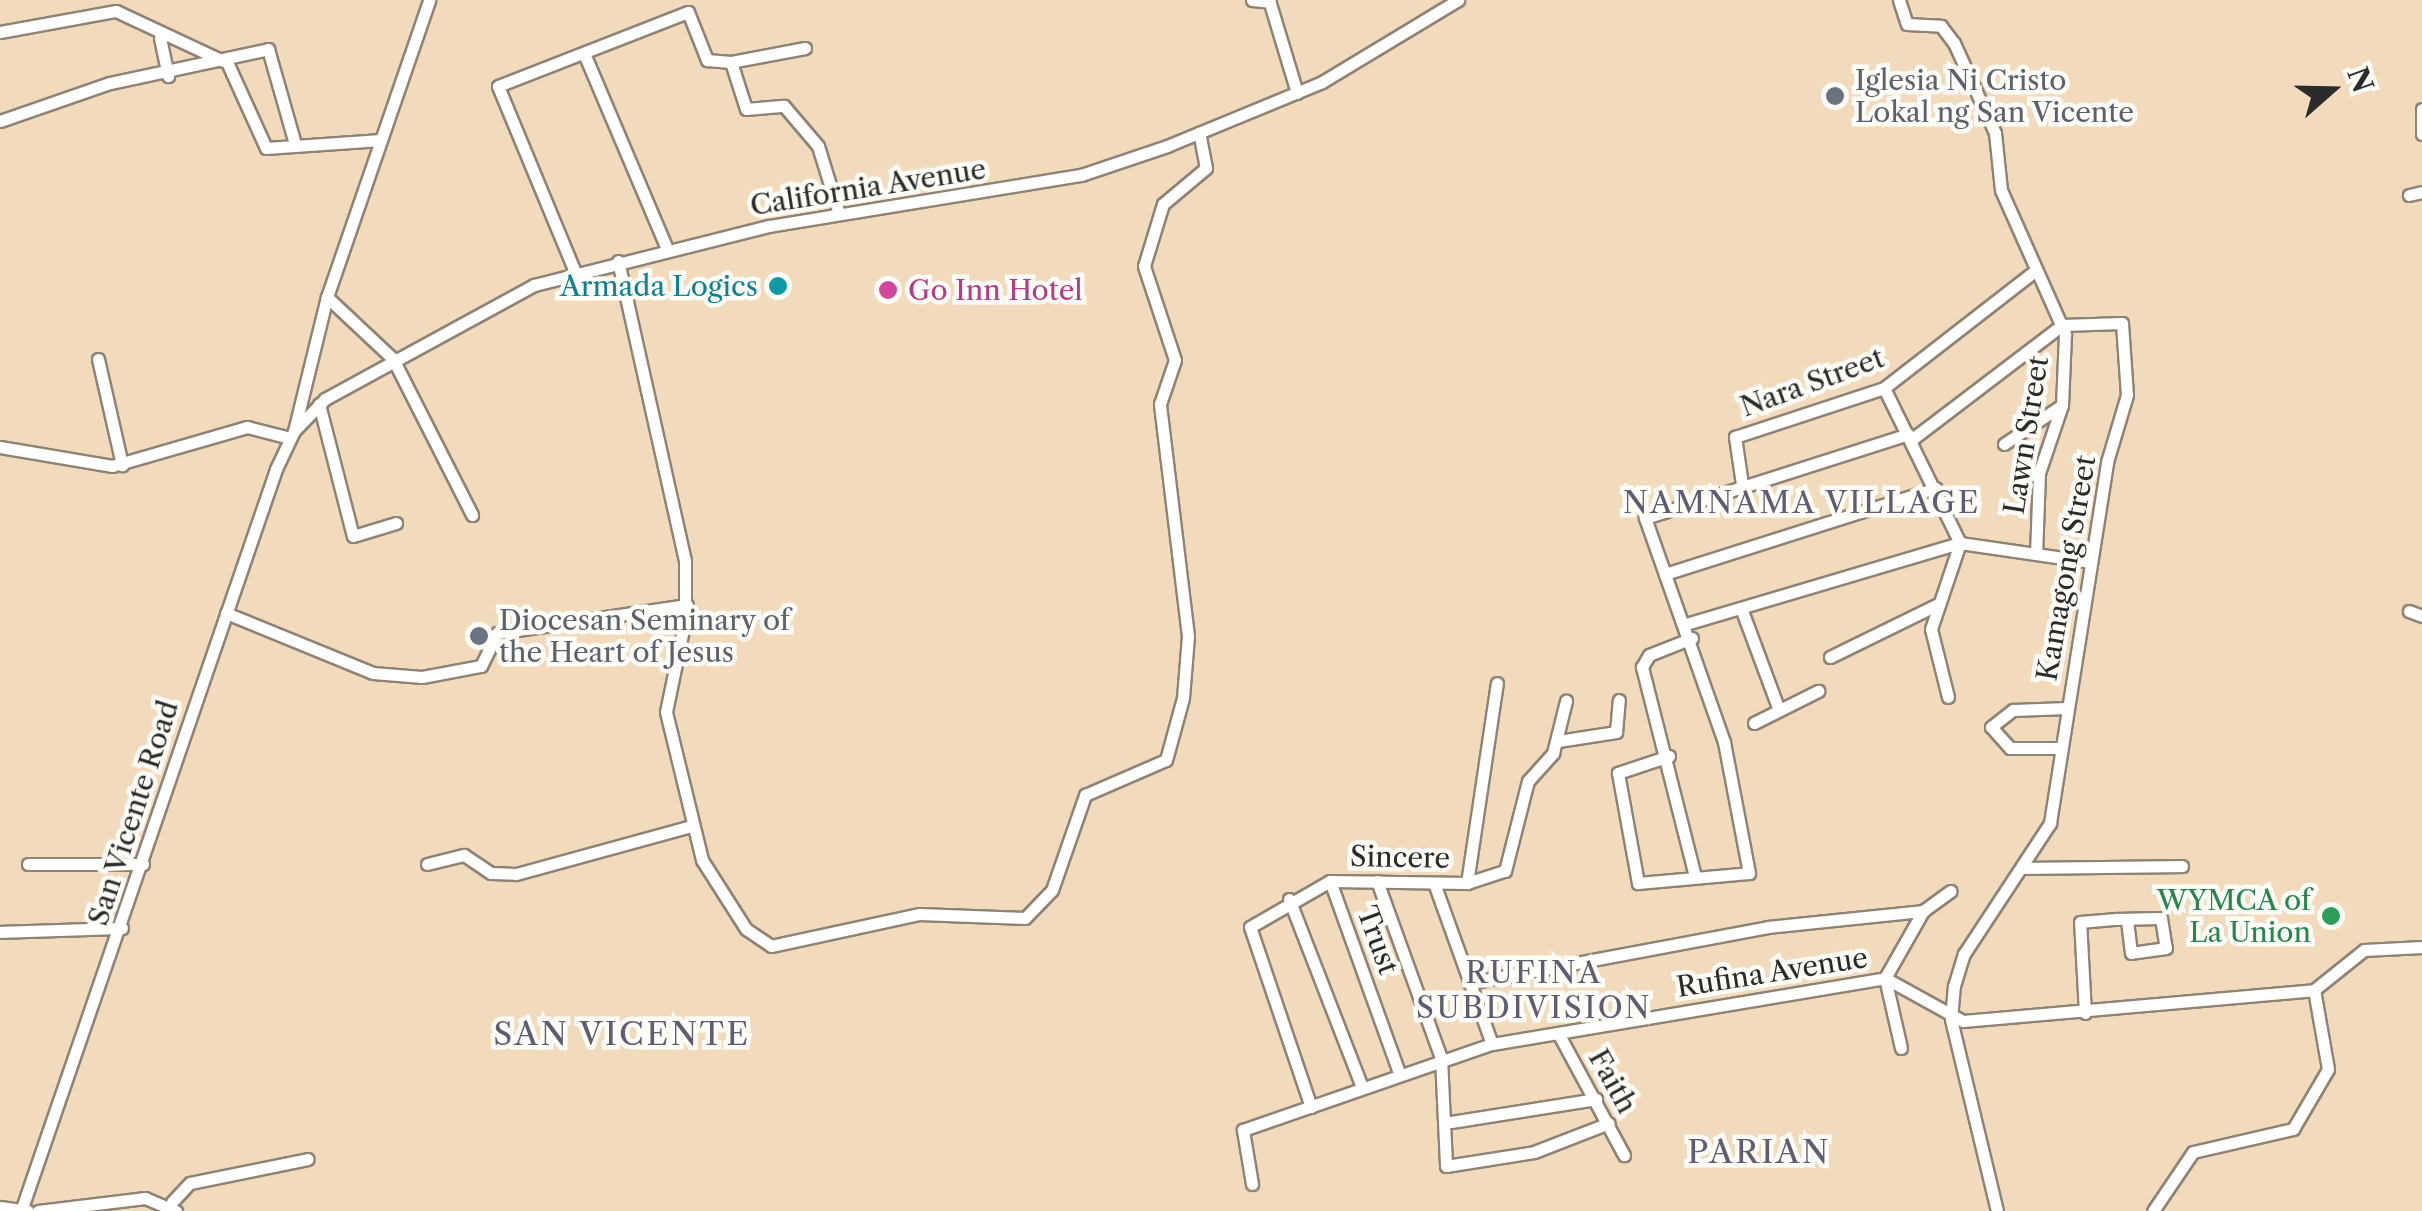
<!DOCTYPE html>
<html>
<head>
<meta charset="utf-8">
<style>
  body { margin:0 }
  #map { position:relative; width:2422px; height:1211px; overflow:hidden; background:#f2dbbd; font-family:"Libre Caslon Text",serif }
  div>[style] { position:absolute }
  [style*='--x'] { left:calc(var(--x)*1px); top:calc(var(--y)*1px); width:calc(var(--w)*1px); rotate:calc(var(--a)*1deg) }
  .roads { filter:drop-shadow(2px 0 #8e8374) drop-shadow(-2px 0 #8e8374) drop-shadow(0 2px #8e8374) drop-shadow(0 -2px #8e8374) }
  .minor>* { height:11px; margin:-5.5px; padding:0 5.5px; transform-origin:5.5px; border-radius:5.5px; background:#fff }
  .dots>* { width:28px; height:28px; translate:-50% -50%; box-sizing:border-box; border:5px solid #fdfcf7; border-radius:50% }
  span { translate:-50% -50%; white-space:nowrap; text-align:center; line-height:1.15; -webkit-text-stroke:9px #fdfcf7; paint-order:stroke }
  .worship-label { font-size:28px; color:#5b616d }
  .left { translate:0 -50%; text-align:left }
  .street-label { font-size:28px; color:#2b2b2b }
  .culture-label { font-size:28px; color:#0d838f }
  .right { translate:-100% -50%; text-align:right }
  .hotel-label { font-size:28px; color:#b23c85 }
  .leisure-label { font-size:28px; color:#27864d }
  .neighbourhood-label { font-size:30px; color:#605c72; letter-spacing:2.5px }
  .quarter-label { font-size:32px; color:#605c72; letter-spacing:2.5px }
  .north { position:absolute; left:2282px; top:40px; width:100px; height:100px; -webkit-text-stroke:8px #fdfcf7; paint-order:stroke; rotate:70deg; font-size:28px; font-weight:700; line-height:40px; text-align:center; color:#2b2b2b }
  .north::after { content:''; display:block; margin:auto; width:35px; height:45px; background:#2b2b2b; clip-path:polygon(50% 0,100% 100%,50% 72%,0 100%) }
</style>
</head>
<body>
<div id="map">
  <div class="roads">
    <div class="minor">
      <i style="--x:1252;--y:0;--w:18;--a:6"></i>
      <i style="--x:1269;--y:0;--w:97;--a:73.2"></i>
      <i style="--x:1899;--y:0;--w:25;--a:72"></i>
      <i style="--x:1907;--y:24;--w:34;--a:3"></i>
      <i style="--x:1941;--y:26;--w:21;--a:53"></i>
      <i style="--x:1954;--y:43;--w:99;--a:65.5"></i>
      <i style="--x:1995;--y:133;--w:57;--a:84"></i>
      <i style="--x:2001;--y:190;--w:158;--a:66"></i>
      <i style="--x:2065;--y:334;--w:71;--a:92.4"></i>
      <i style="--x:2062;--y:405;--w:72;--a:108.7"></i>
      <i style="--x:2039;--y:473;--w:81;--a:92.1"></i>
      <i style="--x:0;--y:32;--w:118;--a:-10.3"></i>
      <i style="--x:116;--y:11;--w:118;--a:25"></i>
      <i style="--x:160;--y:38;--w:39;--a:78"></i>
      <i style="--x:805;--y:48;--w:75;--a:169.3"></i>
      <i style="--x:731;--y:62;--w:49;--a:72.3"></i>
      <i style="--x:746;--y:109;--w:38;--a:-5"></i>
      <i style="--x:784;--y:106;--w:52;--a:49.6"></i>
      <i style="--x:818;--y:146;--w:71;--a:72.8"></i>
      <i style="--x:586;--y:58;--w:207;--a:67"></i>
      <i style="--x:227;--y:62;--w:94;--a:65.6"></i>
      <i style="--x:266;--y:148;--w:115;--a:-4"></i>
      <i style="--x:2422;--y:109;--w:25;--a:90"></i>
      <i style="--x:0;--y:121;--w:116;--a:-19.1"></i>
      <i style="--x:110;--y:83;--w:162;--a:-12.1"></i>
      <i style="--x:268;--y:49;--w:99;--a:74.1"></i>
      <i style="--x:2409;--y:195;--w:13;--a:-13"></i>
      <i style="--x:618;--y:261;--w:306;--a:77.4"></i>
      <i style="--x:685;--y:560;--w:60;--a:90"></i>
      <i style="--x:685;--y:620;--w:94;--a:101.7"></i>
      <i style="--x:666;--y:712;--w:152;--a:76.3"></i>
      <i style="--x:702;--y:860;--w:82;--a:57.5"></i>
      <i style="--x:746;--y:929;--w:30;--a:34"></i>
      <i style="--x:771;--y:946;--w:151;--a:-12.2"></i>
      <i style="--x:919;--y:914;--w:106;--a:2.2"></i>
      <i style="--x:1025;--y:918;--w:39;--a:-46"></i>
      <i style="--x:1052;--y:890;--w:101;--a:-70.8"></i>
      <i style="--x:1085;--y:795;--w:88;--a:-23.4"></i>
      <i style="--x:1166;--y:760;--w:64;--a:-74.7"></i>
      <i style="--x:1183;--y:698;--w:62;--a:-85.4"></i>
      <i style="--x:1188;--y:636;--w:234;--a:-96.9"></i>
      <i style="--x:1160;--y:404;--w:46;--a:-71.2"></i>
      <i style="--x:1175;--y:360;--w:99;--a:-108.3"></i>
      <i style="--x:1144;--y:266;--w:65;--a:-73"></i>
      <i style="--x:1163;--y:204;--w:56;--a:-39.9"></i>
      <i style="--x:1206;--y:168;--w:36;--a:-101"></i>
      <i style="--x:575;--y:272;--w:201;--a:-112.5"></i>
      <i style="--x:498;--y:86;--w:204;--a:-21.3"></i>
      <i style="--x:688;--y:12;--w:52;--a:68.4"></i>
      <i style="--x:707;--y:60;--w:24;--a:5"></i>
      <i style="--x:327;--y:297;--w:91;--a:43.2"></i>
      <i style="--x:393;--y:359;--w:175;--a:63.1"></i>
      <i style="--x:98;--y:359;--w:109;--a:77.2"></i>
      <i style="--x:1884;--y:388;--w:173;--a:63.9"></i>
      <i style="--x:319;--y:404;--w:136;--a:75.6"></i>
      <i style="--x:353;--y:536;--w:45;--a:-16.8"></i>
      <i style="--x:294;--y:431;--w:138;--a:-76.2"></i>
      <i style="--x:327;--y:297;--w:314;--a:-71"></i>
      <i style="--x:1911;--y:440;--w:190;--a:-37.3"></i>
      <i style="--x:2004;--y:444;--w:70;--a:-33.9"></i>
      <i style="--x:0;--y:447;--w:114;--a:9.6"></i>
      <i style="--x:112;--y:466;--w:141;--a:-16.1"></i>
      <i style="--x:247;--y:427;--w:44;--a:14.3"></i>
      <i style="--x:1743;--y:491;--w:55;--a:-98.4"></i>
      <i style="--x:1735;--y:437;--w:157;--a:-18.2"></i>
      <i style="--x:1884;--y:388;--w:192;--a:-37.8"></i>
      <i style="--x:1665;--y:574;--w:284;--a:-17.6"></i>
      <i style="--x:1741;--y:608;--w:109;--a:69.6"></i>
      <i style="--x:2409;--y:611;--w:14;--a:21"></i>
      <i style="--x:226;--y:613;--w:159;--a:22.2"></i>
      <i style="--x:373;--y:673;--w:49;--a:4.7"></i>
      <i style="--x:422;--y:677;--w:60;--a:-10.6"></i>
      <i style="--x:481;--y:666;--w:37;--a:-64"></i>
      <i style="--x:497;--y:633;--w:192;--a:-8.4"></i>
      <i style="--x:1686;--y:624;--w:286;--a:-16.5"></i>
      <i style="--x:1960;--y:543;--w:132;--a:8.3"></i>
      <i style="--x:1692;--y:638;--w:46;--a:158.4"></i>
      <i style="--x:1649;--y:655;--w:14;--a:120"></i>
      <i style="--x:1642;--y:667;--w:216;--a:75.8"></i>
      <i style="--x:1830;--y:657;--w:120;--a:-26.1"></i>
      <i style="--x:1948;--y:697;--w:70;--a:-104"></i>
      <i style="--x:1931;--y:629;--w:91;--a:-71.4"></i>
      <i style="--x:1754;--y:723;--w:72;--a:-26.6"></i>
      <i style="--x:1558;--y:741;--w:59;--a:-8.8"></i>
      <i style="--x:1616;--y:732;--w:32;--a:-85"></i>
      <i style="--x:2061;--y:748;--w:51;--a:180"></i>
      <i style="--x:2010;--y:748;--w:28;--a:-132"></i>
      <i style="--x:1991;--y:727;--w:28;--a:-38"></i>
      <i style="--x:2013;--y:710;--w:54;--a:-2.1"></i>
      <i style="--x:1669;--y:756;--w:54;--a:161.6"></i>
      <i style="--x:1618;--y:773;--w:112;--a:79.7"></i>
      <i style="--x:1638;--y:883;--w:111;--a:-5.1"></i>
      <i style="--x:1749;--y:873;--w:133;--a:-100.8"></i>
      <i style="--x:1724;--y:742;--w:238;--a:-109.4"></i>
      <i style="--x:1645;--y:518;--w:276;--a:-17.7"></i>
      <i style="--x:28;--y:864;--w:115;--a:0"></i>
      <i style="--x:427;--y:864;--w:38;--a:-14"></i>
      <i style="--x:464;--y:855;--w:32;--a:34"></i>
      <i style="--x:491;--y:873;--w:25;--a:2"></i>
      <i style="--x:516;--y:874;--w:181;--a:-15.3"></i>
      <i style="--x:2025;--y:868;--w:157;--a:-0.7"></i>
      <i style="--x:1330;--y:881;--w:204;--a:70.2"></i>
      <i style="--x:1377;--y:881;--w:188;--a:70.1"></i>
      <i style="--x:1441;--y:1058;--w:108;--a:87.3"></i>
      <i style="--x:1446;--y:1166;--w:89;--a:-9"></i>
      <i style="--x:1534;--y:1152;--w:80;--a:-21.1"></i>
      <i style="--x:1434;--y:883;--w:171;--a:70.2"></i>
      <i style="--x:1467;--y:883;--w:202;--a:-81.5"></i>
      <i style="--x:1289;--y:899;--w:202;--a:68.8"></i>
      <i style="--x:0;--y:932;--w:122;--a:-1.9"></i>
      <i style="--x:1469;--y:983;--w:304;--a:-10.6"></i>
      <i style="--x:1768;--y:927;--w:156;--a:-5.9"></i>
      <i style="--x:2314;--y:990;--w:64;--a:-38.7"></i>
      <i style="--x:2364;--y:950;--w:58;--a:-3"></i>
      <i style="--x:2085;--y:1013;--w:91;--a:-93.1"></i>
      <i style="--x:2080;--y:922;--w:36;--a:-5"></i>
      <i style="--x:2116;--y:919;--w:43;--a:-1.3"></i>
      <i style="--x:2159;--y:918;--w:2;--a:0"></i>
      <i style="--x:2161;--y:918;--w:30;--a:81"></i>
      <i style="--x:2166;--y:948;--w:35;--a:172"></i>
      <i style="--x:2131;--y:953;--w:34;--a:-97"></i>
      <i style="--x:1558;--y:1033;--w:139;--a:61.6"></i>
      <i style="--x:1901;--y:1048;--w:72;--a:-102.9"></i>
      <i style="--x:1885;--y:978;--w:77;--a:-60.4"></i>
      <i style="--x:1923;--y:911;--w:34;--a:-36"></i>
      <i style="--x:1311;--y:1107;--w:190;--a:-108.7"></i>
      <i style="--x:1250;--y:927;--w:92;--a:-29.9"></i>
      <i style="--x:1330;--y:881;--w:137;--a:0.8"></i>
      <i style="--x:1467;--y:883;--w:40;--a:-18"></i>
      <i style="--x:1505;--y:871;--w:93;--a:-75.7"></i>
      <i style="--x:1528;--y:781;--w:38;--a:-48"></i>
      <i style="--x:1553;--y:753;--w:54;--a:-76"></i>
      <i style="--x:1451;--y:1122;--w:147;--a:-9"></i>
      <i style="--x:1252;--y:1184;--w:55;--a:-99.5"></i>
      <i style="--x:1243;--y:1130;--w:263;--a:-19.1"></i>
      <i style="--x:1492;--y:1044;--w:399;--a:-9.5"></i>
      <i style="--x:1885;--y:978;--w:89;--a:28.9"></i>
      <i style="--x:1963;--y:1021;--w:352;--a:-5"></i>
      <i style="--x:172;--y:1202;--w:26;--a:-47"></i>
      <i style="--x:190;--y:1183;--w:120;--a:-11.5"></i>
      <i style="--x:0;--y:1207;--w:28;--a:8"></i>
      <i style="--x:21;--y:1211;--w:785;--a:-71.03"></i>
      <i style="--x:276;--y:469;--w:42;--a:-64.7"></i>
      <i style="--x:294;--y:431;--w:45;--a:-45.9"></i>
      <i style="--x:325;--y:399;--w:238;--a:-28.6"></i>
      <i style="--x:534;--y:285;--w:242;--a:-14.1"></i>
      <i style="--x:769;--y:226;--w:316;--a:-9.3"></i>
      <i style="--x:1081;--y:175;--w:91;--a:-18.6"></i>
      <i style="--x:1167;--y:146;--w:168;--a:-22.4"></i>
      <i style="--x:1322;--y:82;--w:159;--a:-31.1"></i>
      <i style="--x:38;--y:1211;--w:108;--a:-6.9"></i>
      <i style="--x:145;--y:1198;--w:34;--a:23"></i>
      <i style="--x:1997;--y:1211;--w:197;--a:-103.5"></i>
      <i style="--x:1951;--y:1019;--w:33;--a:-85"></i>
      <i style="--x:1954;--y:986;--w:34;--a:-73"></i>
      <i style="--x:1964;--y:954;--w:157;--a:-56.7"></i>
      <i style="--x:2050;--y:823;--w:365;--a:-81"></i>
      <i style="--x:2107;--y:462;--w:70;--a:-73.4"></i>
      <i style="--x:2127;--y:395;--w:72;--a:-94"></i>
      <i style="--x:2122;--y:323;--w:60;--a:178.1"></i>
      <i style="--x:2153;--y:1211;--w:71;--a:-55.9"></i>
      <i style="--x:2193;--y:1152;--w:103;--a:-13"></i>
      <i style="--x:2293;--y:1129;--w:69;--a:-59.7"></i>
      <i style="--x:2328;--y:1069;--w:80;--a:-100"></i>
    </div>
  </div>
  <div class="dots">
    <i style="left:1835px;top:96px;background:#6b7280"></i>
    <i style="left:778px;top:286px;background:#0f9aa8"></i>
    <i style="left:888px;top:290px;background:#d1479c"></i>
    <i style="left:479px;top:636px;background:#6b7280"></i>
    <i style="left:2331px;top:916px;background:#2e9e5b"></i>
  </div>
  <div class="worship-label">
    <span class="left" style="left:1855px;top:96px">Iglesia Ni Cristo<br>Lokal ng San Vicente</span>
    <span class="left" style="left:499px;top:636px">Diocesan Seminary of<br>the Heart of Jesus</span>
  </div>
  <div class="street-label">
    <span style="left:868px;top:187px;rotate:-9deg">California Avenue</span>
    <span style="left:1812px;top:382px;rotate:-20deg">Nara Street</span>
    <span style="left:2026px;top:435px;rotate:-81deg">Lawn Street</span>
    <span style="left:2066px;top:568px;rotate:-80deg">Kamagong Street</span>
    <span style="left:133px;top:813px;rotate:-72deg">San Vicente Road</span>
    <span style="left:1400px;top:857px;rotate:1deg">Sincere</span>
    <span style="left:1378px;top:940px;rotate:70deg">Trust</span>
    <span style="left:1772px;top:972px;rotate:-9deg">Rufina Avenue</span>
    <span style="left:1613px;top:1081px;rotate:61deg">Faith</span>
  </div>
  <div class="culture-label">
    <span class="right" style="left:758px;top:286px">Armada Logics</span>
  </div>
  <div class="hotel-label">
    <span class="left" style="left:908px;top:290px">Go Inn Hotel</span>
  </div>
  <div class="leisure-label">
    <span class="right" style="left:2311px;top:916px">WYMCA of<br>La Union</span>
  </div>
  <div class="neighbourhood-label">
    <span style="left:1802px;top:503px">NAMNAMA VILLAGE</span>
    <span style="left:1534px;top:990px">RUFINA<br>SUBDIVISION</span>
  </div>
  <div class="quarter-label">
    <span style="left:622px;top:1034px">SAN VICENTE</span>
    <span style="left:1759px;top:1152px">PARIAN</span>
  </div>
  <div class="north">N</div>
</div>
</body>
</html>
